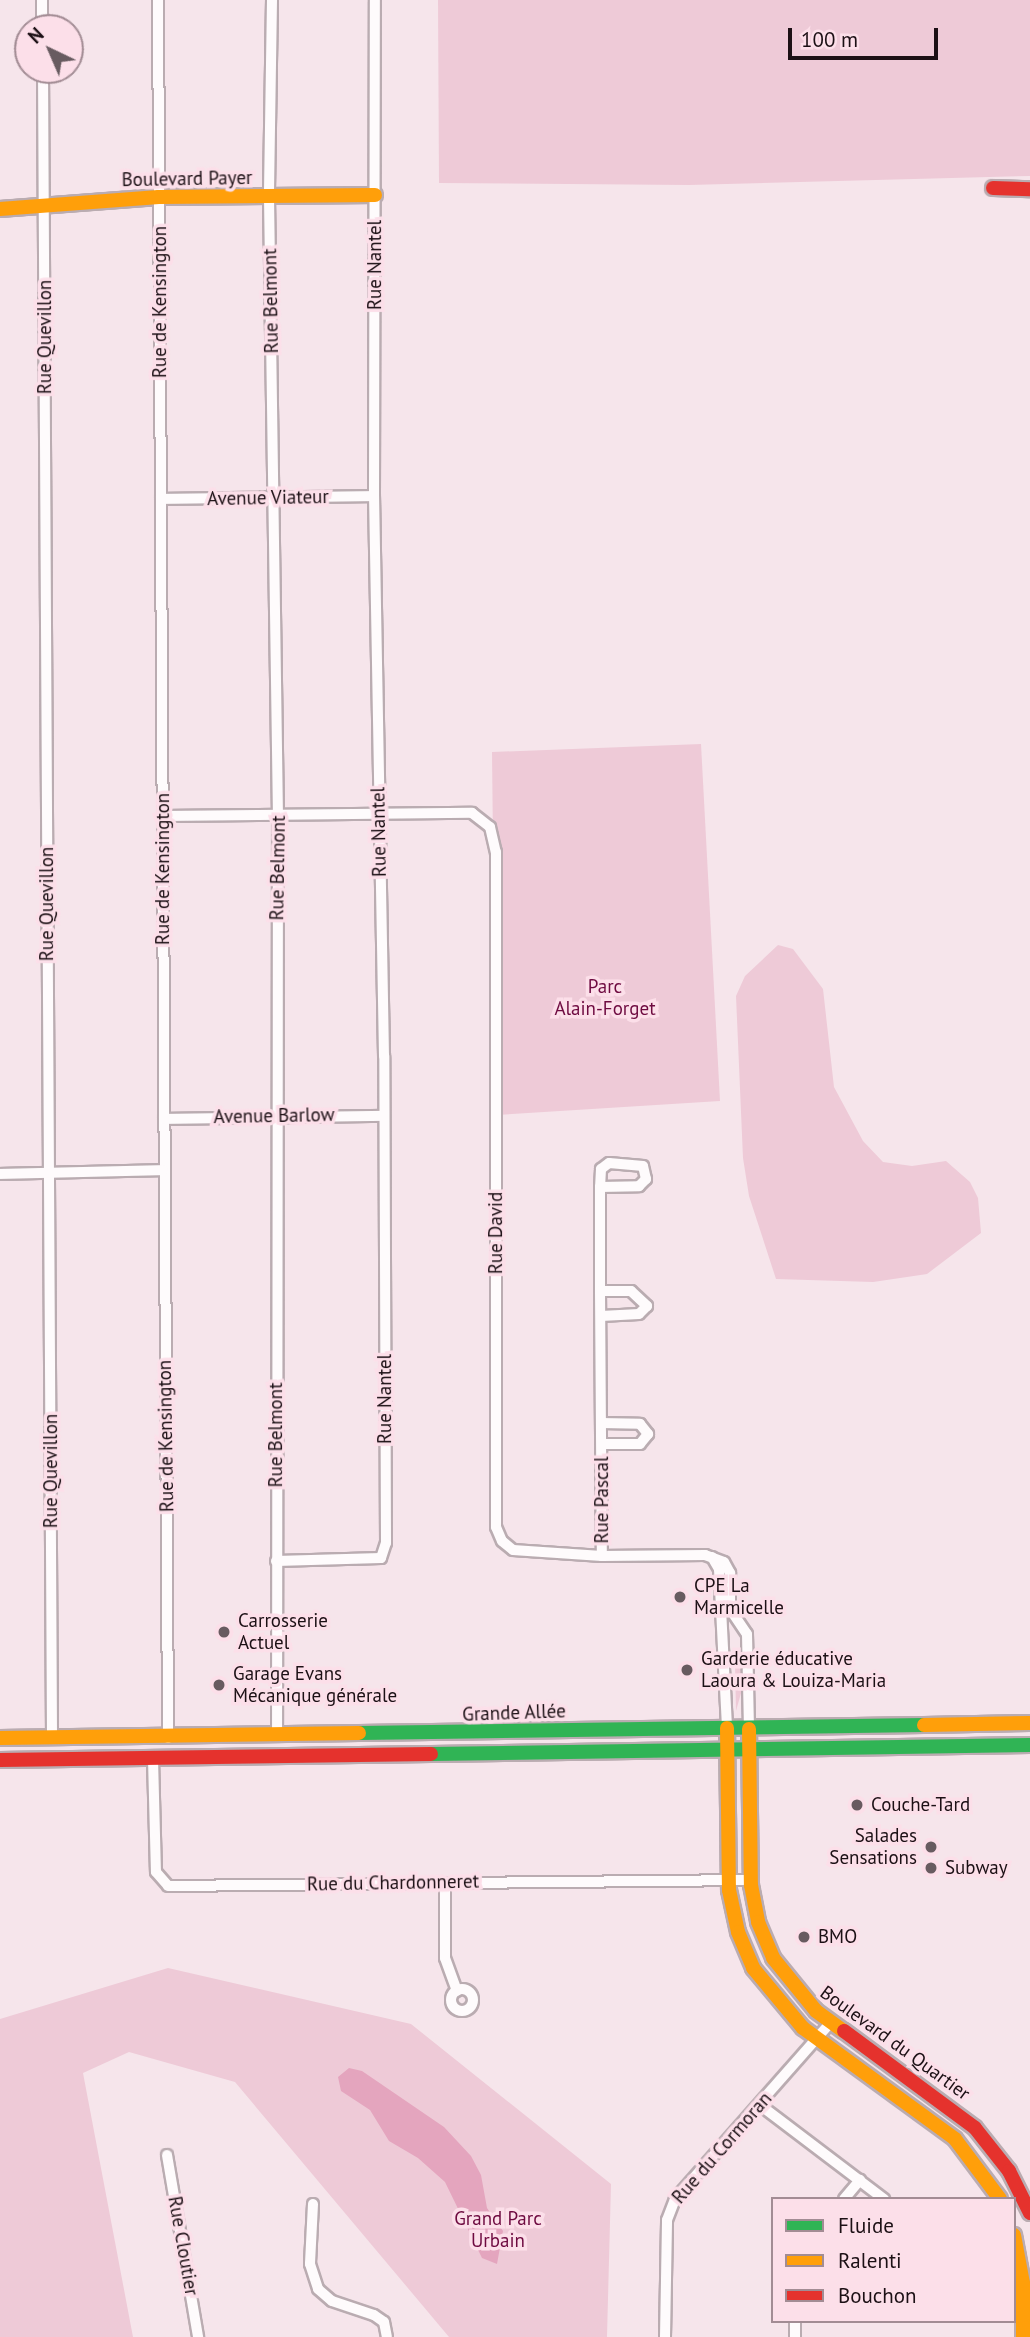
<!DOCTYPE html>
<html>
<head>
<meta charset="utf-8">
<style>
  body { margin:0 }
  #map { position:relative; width:1030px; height:2337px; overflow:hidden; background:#f6e5eb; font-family:"PT Sans",sans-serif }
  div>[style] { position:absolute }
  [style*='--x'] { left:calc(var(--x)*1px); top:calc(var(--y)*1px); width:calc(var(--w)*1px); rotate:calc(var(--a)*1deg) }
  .green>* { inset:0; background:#eecad7 }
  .water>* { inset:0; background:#e4a5be }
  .roads { filter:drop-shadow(2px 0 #baacb1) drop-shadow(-2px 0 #baacb1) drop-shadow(0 2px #baacb1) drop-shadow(0 -2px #baacb1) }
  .street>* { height:10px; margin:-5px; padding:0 5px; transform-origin:5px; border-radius:5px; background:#fefbfc }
  .street>.ring { margin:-5px; padding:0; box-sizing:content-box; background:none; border:10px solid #fefbfc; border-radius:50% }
  .fast>* { height:14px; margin:-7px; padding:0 7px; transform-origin:7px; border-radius:7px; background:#30b455 }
  .slow>* { height:14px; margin:-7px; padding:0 7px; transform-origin:7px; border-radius:7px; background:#ff9f0a }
  .jam>* { height:14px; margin:-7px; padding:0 7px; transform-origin:7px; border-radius:7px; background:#e5322d }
  .dots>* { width:19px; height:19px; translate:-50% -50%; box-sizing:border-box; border:4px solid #fcdfe9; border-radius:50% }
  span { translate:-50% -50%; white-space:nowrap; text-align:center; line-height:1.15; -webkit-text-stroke:7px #fcdfe9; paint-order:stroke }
  .street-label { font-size:19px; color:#1c1015 }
  .park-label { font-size:19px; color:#6e0a40 }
  .poi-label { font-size:19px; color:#1c1015 }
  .left { translate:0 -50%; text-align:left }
  .right { translate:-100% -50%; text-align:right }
  .legend { position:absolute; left:771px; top:2197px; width:245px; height:126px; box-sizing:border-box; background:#fcdfe9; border:2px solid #a28c94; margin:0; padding:9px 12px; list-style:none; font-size:21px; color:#1c1015 }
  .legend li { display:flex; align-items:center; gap:14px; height:35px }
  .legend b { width:35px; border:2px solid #a28c94 }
  .north { position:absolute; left:14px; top:14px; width:70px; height:70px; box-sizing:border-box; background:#fcdfe9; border:2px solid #a28c94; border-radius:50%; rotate:316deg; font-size:19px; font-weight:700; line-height:28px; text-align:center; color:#1c1015 }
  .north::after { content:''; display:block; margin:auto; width:24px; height:32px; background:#685b60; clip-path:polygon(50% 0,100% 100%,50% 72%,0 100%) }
  .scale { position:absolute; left:788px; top:28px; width:150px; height:32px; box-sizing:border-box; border:4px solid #1c1015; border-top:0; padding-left:9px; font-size:21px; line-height:24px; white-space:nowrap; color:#1c1015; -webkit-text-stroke:5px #fcdfe9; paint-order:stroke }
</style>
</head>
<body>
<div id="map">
  <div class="green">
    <i style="clip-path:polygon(438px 0,1030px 0,1030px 176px,689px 185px,439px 183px)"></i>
    <i style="clip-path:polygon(701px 744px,720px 1101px,496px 1115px,492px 752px)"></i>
    <i style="clip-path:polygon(778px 945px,793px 949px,823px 989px,834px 1087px,863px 1141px,883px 1162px,912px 1166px,946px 1161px,970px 1182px,978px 1198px,981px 1233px,927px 1274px,873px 1282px,776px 1279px,749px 1196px,743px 1158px,736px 996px,745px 976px)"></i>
    <i style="clip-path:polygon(740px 1661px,744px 1664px,743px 1686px,736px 1711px,735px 1664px)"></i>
    <i style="clip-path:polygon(168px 1968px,411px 2024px,611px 2184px,607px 2337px,449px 2337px,235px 2082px,129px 2052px,83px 2073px,133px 2337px,0 2337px,0 2019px)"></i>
  </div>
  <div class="water">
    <i style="clip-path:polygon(349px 2068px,362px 2071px,444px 2127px,471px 2156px,481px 2175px,487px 2208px,503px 2231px,497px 2264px,482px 2258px,445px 2182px,418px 2158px,389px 2141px,370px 2110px,341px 2091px,338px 2077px)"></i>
  </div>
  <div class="roads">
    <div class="street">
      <i style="--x:42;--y:0;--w:28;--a:90"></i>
      <i style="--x:158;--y:0;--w:1738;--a:89.67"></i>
      <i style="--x:272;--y:0;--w:197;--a:90.9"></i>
      <i style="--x:269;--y:197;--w:618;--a:89.17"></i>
      <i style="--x:278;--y:815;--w:921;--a:90.06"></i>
      <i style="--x:43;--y:70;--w:1668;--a:89.69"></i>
      <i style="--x:161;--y:499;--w:213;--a:-0.8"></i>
      <i style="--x:163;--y:816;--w:309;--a:-0.6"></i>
      <i style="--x:472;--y:813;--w:23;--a:38"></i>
      <i style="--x:490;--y:827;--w:26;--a:77"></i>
      <i style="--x:496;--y:852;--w:675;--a:90"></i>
      <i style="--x:496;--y:1527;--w:15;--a:67"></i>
      <i style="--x:502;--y:1541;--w:14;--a:39"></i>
      <i style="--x:513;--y:1550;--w:89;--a:3.9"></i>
      <i style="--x:602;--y:1556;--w:103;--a:-0.6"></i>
      <i style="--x:705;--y:1555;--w:20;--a:20"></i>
      <i style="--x:724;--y:1562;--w:13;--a:61"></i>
      <i style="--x:730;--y:1573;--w:36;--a:90"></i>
      <i style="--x:730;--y:1609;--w:30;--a:56"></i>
      <i style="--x:747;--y:1634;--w:95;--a:88.8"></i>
      <i style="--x:164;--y:1119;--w:220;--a:-0.8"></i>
      <i style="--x:0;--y:1174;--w:163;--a:-1.4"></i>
      <i style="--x:600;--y:1187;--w:39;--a:-1"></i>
      <i style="--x:639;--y:1186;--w:10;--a:-45"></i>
      <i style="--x:646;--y:1179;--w:13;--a:-103"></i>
      <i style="--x:643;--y:1166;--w:34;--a:-175"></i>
      <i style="--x:609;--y:1163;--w:10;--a:143"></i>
      <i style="--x:601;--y:1169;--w:18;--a:93"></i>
      <i style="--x:600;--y:1187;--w:104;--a:90"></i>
      <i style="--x:600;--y:1291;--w:265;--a:89.6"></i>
      <i style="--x:600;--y:1291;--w:31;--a:0"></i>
      <i style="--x:631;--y:1291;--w:22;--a:43"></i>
      <i style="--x:647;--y:1306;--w:11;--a:135"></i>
      <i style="--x:639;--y:1314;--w:38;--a:177"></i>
      <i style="--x:601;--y:1423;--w:39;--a:1"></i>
      <i style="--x:640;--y:1424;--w:13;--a:51"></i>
      <i style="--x:648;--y:1434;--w:13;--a:129"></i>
      <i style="--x:640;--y:1444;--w:38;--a:180"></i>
      <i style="--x:712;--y:1557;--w:14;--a:60"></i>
      <i style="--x:719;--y:1569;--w:159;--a:87.1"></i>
      <i style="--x:276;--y:1561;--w:105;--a:-1.6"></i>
      <i style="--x:381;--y:1558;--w:16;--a:-72"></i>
      <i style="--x:386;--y:1543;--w:487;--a:-90.2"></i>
      <i style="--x:384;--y:1056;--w:560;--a:-91.02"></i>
      <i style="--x:374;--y:496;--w:496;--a:-89.9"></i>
      <i style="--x:153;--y:1759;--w:113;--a:88.5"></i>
      <i style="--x:156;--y:1872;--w:18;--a:49"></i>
      <i style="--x:168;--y:1886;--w:582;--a:-0.59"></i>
      <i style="--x:445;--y:1883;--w:75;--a:90"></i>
      <i style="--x:445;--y:1958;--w:35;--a:70"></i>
      <i class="ring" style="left:451px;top:1989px;width:12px;height:12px"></i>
      <i style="--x:760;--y:2105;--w:156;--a:37.2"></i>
      <i style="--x:167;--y:2155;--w:185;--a:80.3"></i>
      <i style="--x:844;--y:2199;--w:25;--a:-50"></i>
      <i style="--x:313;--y:2204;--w:60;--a:92.9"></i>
      <i style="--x:310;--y:2264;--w:26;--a:72"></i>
      <i style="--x:318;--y:2289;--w:18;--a:41"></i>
      <i style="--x:332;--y:2301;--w:44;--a:18.4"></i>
      <i style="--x:374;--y:2315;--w:12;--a:35"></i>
      <i style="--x:384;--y:2322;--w:15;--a:79"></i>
      <i style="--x:665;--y:2337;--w:117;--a:-89"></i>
      <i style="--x:667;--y:2220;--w:22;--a:-69"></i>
      <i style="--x:675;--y:2199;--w:236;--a:-48.6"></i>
      <i style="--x:795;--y:2337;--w:16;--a:-90"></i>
    </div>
    <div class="fast">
      <i style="--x:359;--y:1733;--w:565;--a:-0.81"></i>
      <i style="--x:431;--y:1754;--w:599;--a:-0.86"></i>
    </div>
    <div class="slow">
      <i style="--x:0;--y:209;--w:159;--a:-4.3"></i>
      <i style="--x:159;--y:197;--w:216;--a:-0.5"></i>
      <i style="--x:924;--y:1725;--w:106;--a:-1.1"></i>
      <i style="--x:727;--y:1728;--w:162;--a:89.3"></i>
      <i style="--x:729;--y:1890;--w:43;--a:77.9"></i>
      <i style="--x:738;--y:1932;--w:39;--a:67"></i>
      <i style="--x:753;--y:1968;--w:78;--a:50.2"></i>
      <i style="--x:803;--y:2028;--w:188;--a:36.1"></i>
      <i style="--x:955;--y:2139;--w:75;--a:53.1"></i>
      <i style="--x:749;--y:1729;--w:156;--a:89.3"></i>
      <i style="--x:751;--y:1885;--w:38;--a:79"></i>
      <i style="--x:758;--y:1922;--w:39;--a:67"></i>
      <i style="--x:773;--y:1958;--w:68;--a:50.9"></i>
      <i style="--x:816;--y:2011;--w:34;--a:36"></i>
      <i style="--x:0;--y:1738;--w:359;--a:-0.8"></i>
      <i style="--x:1014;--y:2235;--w:49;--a:79.4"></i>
      <i style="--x:1023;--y:2283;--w:54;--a:90"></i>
    </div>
    <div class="jam">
      <i style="--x:993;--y:188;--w:37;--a:2"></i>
      <i style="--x:0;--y:1760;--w:431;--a:-0.8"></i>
      <i style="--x:844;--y:2031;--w:163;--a:36.5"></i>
      <i style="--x:975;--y:2128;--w:55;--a:51.7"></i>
      <i style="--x:1009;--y:2171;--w:47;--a:63.4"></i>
    </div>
  </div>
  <div class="dots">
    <i style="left:680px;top:1597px;background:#685b60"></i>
    <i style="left:224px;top:1632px;background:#685b60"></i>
    <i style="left:687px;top:1670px;background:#685b60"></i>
    <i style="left:219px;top:1685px;background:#685b60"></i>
    <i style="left:857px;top:1805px;background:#685b60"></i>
    <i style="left:931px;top:1847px;background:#685b60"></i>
    <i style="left:931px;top:1868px;background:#685b60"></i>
    <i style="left:804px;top:1937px;background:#685b60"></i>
  </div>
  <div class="street-label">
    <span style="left:187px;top:179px;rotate:-1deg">Boulevard Payer</span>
    <span style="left:375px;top:265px;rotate:-90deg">Rue Nantel</span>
    <span style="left:271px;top:301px;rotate:-91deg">Rue Belmont</span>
    <span style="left:160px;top:302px;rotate:-90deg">Rue de Kensington</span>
    <span style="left:45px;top:337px;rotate:-90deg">Rue Quevillon</span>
    <span style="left:268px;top:498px;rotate:-1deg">Avenue Viateur</span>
    <span style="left:379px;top:832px;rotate:-91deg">Rue Nantel</span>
    <span style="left:278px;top:868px;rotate:-89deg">Rue Belmont</span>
    <span style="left:163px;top:869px;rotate:-90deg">Rue de Kensington</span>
    <span style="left:47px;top:904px;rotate:-90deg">Rue Quevillon</span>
    <span style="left:274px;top:1116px;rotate:-1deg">Avenue Barlow</span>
    <span style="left:496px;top:1233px;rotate:-90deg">Rue David</span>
    <span style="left:385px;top:1399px;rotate:-90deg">Rue Nantel</span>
    <span style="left:276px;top:1435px;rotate:-90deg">Rue Belmont</span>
    <span style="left:166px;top:1436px;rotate:-91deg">Rue de Kensington</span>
    <span style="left:51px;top:1471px;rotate:-90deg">Rue Quevillon</span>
    <span style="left:602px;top:1500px;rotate:-90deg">Rue Pascal</span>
    <span style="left:514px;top:1713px;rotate:-2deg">Grande Allée</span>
    <span style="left:393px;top:1883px;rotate:-1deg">Rue du Chardonneret</span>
    <span style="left:895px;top:2043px;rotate:36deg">Boulevard du Quartier</span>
    <span style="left:722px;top:2148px;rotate:-49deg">Rue du Cormoran</span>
    <span style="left:183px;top:2246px;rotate:80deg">Rue Cloutier</span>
  </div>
  <div class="park-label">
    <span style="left:605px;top:998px">Parc<br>Alain-Forget</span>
    <span style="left:498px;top:2230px">Grand Parc<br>Urbain</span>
  </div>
  <div class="poi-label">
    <span class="left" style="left:694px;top:1597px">CPE La<br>Marmicelle</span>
    <span class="left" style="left:238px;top:1632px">Carrosserie<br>Actuel</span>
    <span class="left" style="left:701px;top:1670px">Garderie éducative<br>Laoura &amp; Louiza-Maria</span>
    <span class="left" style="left:233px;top:1685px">Garage Evans<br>Mécanique générale</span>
    <span class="left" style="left:871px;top:1805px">Couche-Tard</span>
    <span class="right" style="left:917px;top:1847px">Salades<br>Sensations</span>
    <span class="left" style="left:945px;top:1868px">Subway</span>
    <span class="left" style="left:818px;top:1937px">BMO</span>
  </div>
  <ul class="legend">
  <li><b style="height:9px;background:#30b455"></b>Fluide</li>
  <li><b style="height:9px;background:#ff9f0a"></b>Ralenti</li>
  <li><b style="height:9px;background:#e5322d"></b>Bouchon</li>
  </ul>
  <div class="north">N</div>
  <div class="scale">100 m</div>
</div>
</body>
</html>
